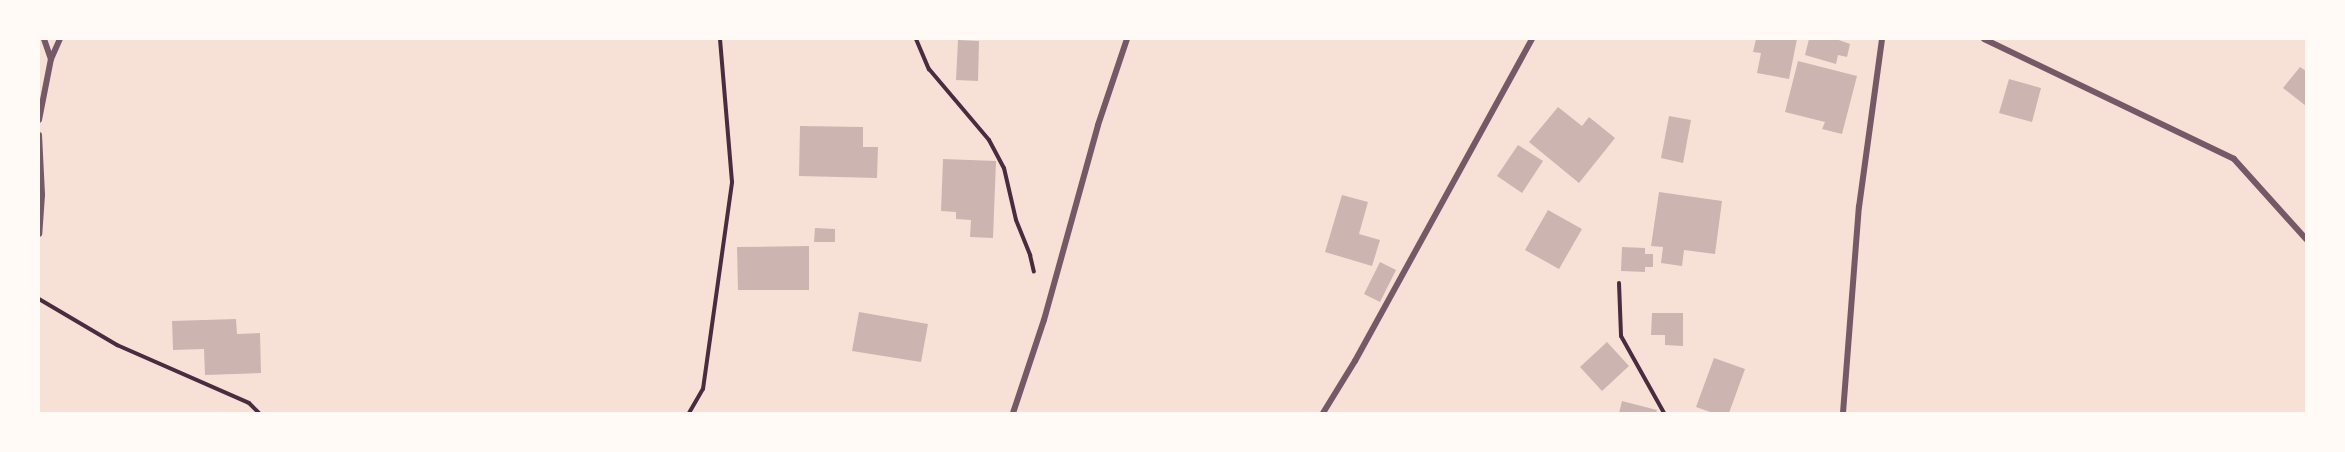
<!DOCTYPE html>
<html>
<head>
<meta charset="utf-8">
<style>
  body { margin:0 }
  #map { position:relative; width:2345px; height:452px; overflow:hidden; background:#f7e1d7; font-family:"Roboto Condensed",sans-serif }
  div>[style] { position:absolute }
  [style*='--x'] { left:calc(var(--x)*1px); top:calc(var(--y)*1px); width:calc(var(--w)*1px); rotate:calc(var(--a)*1deg) }
  .building>* { inset:0; background:#ccb4b1 }
  .path>* { height:4px; margin:-2px; padding:0 2px; transform-origin:2px; border-radius:2px; background:#4a2c40 }
  .minor>* { height:6px; margin:-3px; padding:0 3px; transform-origin:3px; border-radius:3px; background:#755966 }
  span { translate:-50% -50%; white-space:nowrap; text-align:center; line-height:1.15; -webkit-text-stroke:6px #fffaf5; paint-order:stroke }
  .frame { position:absolute; inset:0; border:40px solid #fffaf5; pointer-events:none }
</style>
</head>
<body>
<div id="map">
  <div class="building">
    <i style="clip-path:polygon(1756px 39px,1797px 39px,1789px 79px,1757px 73px,1761px 53px,1753px 52px)"></i>
    <i style="clip-path:polygon(1809px 39px,1836px 39px,1850px 44px,1847px 57px,1838px 55px,1836px 64px,1805px 55px)"></i>
    <i style="clip-path:polygon(958px 40px,979px 41px,978px 81px,956px 80px)"></i>
    <i style="clip-path:polygon(1798px 61px,1857px 76px,1842px 134px,1822px 129px,1825px 122px,1785px 112px)"></i>
    <i style="clip-path:polygon(2300px 67px,2306px 71px,2306px 106px,2283px 88px)"></i>
    <i style="clip-path:polygon(2009px 79px,2041px 88px,2032px 122px,1999px 113px)"></i>
    <i style="clip-path:polygon(1558px 107px,1582px 126px,1589px 117px,1615px 138px,1579px 183px,1529px 142px)"></i>
    <i style="clip-path:polygon(1669px 116px,1691px 120px,1683px 163px,1661px 158px)"></i>
    <i style="clip-path:polygon(800px 126px,863px 127px,863px 147px,878px 147px,877px 178px,799px 176px)"></i>
    <i style="clip-path:polygon(1518px 145px,1543px 161px,1522px 193px,1497px 176px)"></i>
    <i style="clip-path:polygon(943px 159px,996px 161px,993px 238px,970px 237px,971px 220px,956px 219px,956px 212px,941px 211px)"></i>
    <i style="clip-path:polygon(1659px 192px,1722px 201px,1715px 254px,1684px 250px,1682px 266px,1661px 263px,1663px 247px,1651px 246px)"></i>
    <i style="clip-path:polygon(1342px 195px,1368px 202px,1359px 234px,1380px 240px,1372px 266px,1325px 252px)"></i>
    <i style="clip-path:polygon(1548px 210px,1582px 229px,1559px 269px,1525px 250px)"></i>
    <i style="clip-path:polygon(815px 228px,835px 229px,835px 242px,814px 242px)"></i>
    <i style="clip-path:polygon(809px 246px,809px 290px,738px 290px,737px 247px)"></i>
    <i style="clip-path:polygon(1622px 247px,1645px 248px,1645px 254px,1653px 254px,1653px 267px,1645px 267px,1645px 272px,1621px 271px)"></i>
    <i style="clip-path:polygon(1380px 262px,1396px 270px,1380px 302px,1364px 294px)"></i>
    <i style="clip-path:polygon(859px 312px,928px 324px,921px 362px,852px 351px)"></i>
    <i style="clip-path:polygon(1652px 313px,1683px 313px,1683px 346px,1665px 345px,1665px 335px,1651px 335px)"></i>
    <i style="clip-path:polygon(236px 319px,237px 334px,260px 333px,261px 373px,205px 375px,204px 349px,173px 350px,172px 321px)"></i>
    <i style="clip-path:polygon(1607px 342px,1629px 366px,1602px 391px,1580px 367px)"></i>
    <i style="clip-path:polygon(1714px 358px,1745px 369px,1729px 413px,1713px 413px,1696px 407px)"></i>
    <i style="clip-path:polygon(1622px 401px,1657px 410px,1656px 413px,1619px 413px)"></i>
  </div>
  <div class="path">
    <i style="--x:916;--y:39;--w:33;--a:67"></i>
    <i style="--x:929;--y:69;--w:93;--a:49.8"></i>
    <i style="--x:989;--y:140;--w:32;--a:62"></i>
    <i style="--x:1004;--y:168;--w:53;--a:77"></i>
    <i style="--x:1016;--y:220;--w:38;--a:68"></i>
    <i style="--x:1030;--y:255;--w:17;--a:77"></i>
    <i style="--x:1619;--y:283;--w:53;--a:87.8"></i>
    <i style="--x:1621;--y:336;--w:88;--a:60.8"></i>
    <i style="--x:39;--y:299;--w:91;--a:30.5"></i>
    <i style="--x:117;--y:345;--w:144;--a:23.7"></i>
    <i style="--x:249;--y:403;--w:14;--a:45"></i>
    <i style="--x:689;--y:413;--w:28;--a:-60"></i>
    <i style="--x:703;--y:389;--w:209;--a:-82"></i>
    <i style="--x:732;--y:182;--w:144;--a:-94.8"></i>
  </div>
  <div class="minor">
    <i style="--x:44;--y:39;--w:21;--a:71"></i>
    <i style="--x:1984;--y:39;--w:277;--a:25.6"></i>
    <i style="--x:2234;--y:159;--w:108;--a:48"></i>
    <i style="--x:39;--y:120;--w:62;--a:-78.9"></i>
    <i style="--x:51;--y:59;--w:22;--a:-66"></i>
    <i style="--x:39;--y:135;--w:60;--a:87.1"></i>
    <i style="--x:42;--y:195;--w:39;--a:94"></i>
    <i style="--x:1013;--y:413;--w:98;--a:-71.6"></i>
    <i style="--x:1044;--y:320;--w:202;--a:-74.5"></i>
    <i style="--x:1098;--y:125;--w:91;--a:-71.4"></i>
    <i style="--x:1323;--y:413;--w:61;--a:-58.4"></i>
    <i style="--x:1355;--y:361;--w:367;--a:-61.2"></i>
    <i style="--x:1843;--y:413;--w:207;--a:-85.6"></i>
    <i style="--x:1859;--y:207;--w:170;--a:-82.2"></i>
  </div>
  <div class="frame"></div>
</div>
</body>
</html>
